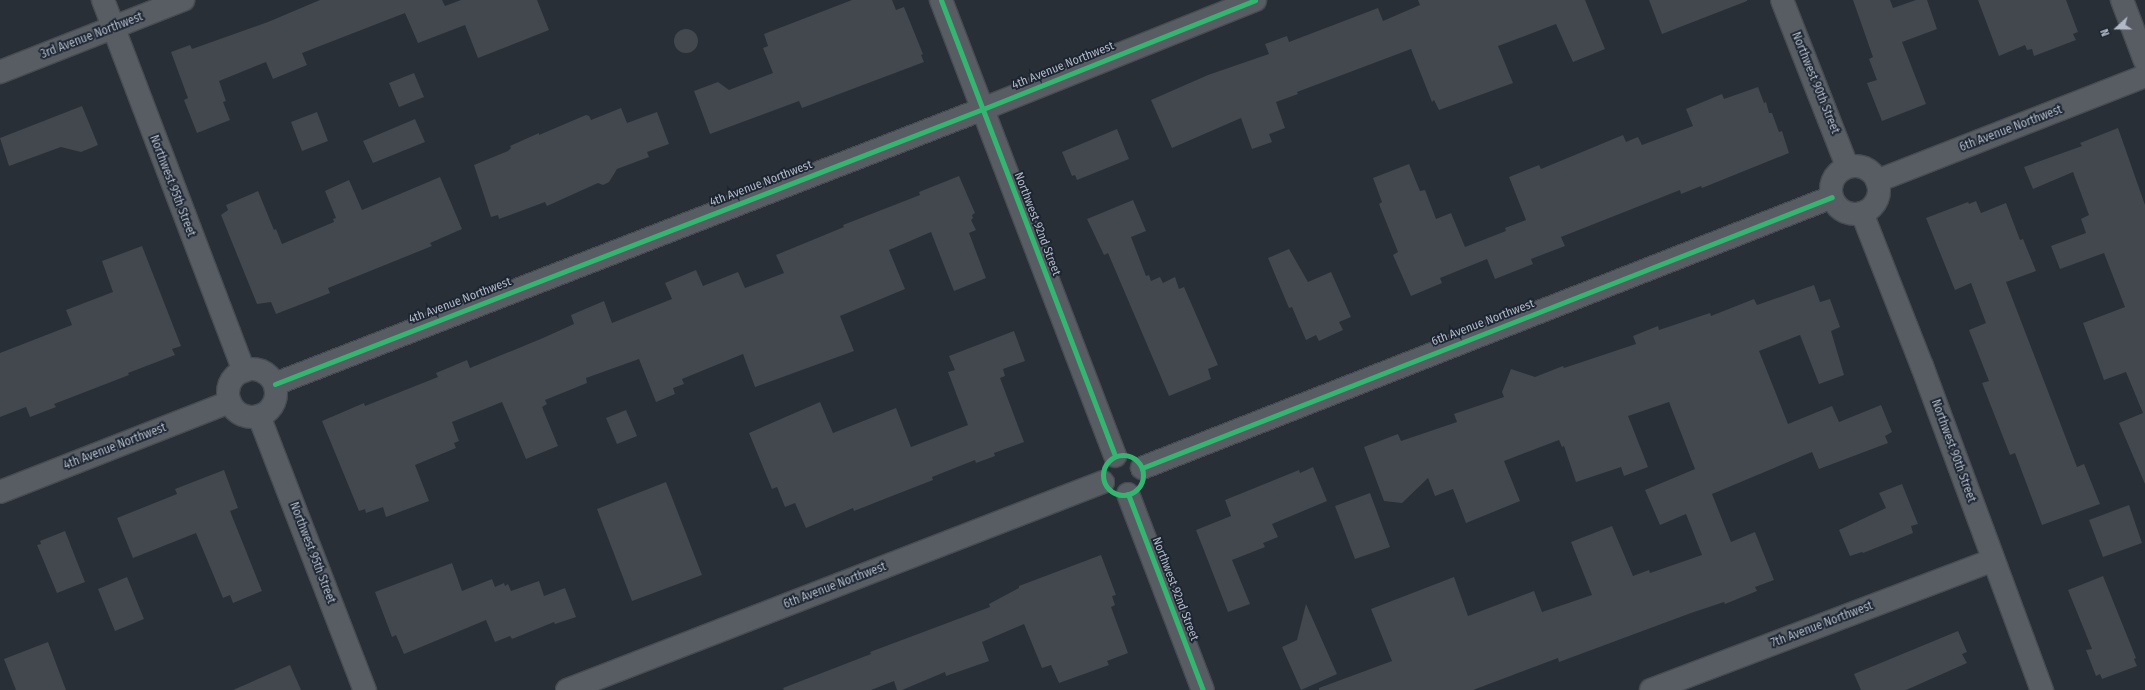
<!DOCTYPE html>
<html>
<head>
<meta charset="utf-8">
<style>
  body { margin:0 }
  #map { position:relative; width:2145px; height:690px; overflow:hidden; background:#282f36; font-family:"Fira Sans Condensed",sans-serif }
  div>[style] { position:absolute }
  [style*='--x'] { left:calc(var(--x)*1px); top:calc(var(--y)*1px); width:calc(var(--w)*1px); rotate:calc(var(--a)*1deg) }
  .building>* { inset:0; background:#42484e }
  .round { border-radius:50% }
  .roads { filter:drop-shadow(1px 0 #464b51) drop-shadow(-1px 0 #464b51) drop-shadow(0 1px #464b51) drop-shadow(0 -1px #464b51) }
  .minor>* { height:22px; margin:-11px; padding:0 11px; transform-origin:11px; border-radius:11px; background:#585d64 }
  .minor>.ring { margin:-11px; padding:0; box-sizing:content-box; background:none; border:22px solid #585d64; border-radius:50% }
  .cycleway>* { height:5px; margin:-2.5px; padding:0 2.5px; transform-origin:2.5px; border-radius:2.5px; background:#33b770 }
  .cycleway>.ring { margin:-2.5px; padding:0; box-sizing:content-box; background:none; border:5px solid #33b770; border-radius:50% }
  span { translate:-50% -50%; white-space:nowrap; text-align:center; line-height:1.15; -webkit-text-stroke:3.5px #1c2531; paint-order:stroke }
  .street-label { font-size:12px; color:#b2bac8 }
  .north { position:absolute; left:2097px; top:8px; width:40px; height:40px; -webkit-text-stroke:3px #1c2531; paint-order:stroke; rotate:249deg; font-size:11px; font-weight:700; line-height:16px; text-align:center; color:#b2bac8 }
  .north::after { content:''; display:block; margin:auto; width:14px; height:18px; background:#b2bac8; clip-path:polygon(50% 0,100% 100%,50% 72%,0 100%) }
</style>
</head>
<body>
<div id="map">
  <div class="building">
    <i style="clip-path:polygon(320px 0,442px 0,445px 6px,461px 0,537px 0,549px 30px,478px 58px,465px 25px,418px 43px,405px 13px,302px 53px,307px 65px,273px 79px,266px 62px,219px 81px,226px 101px,223px 102px,230px 120px,197px 133px,184px 100px,188px 98px,171px 52px,190px 45px,192px 49px,268px 22px)"></i>
    <i style="clip-path:polygon(852px 0,892px 0,896px 10px,904px 7px,923px 54px,921px 55px,924px 62px,802px 108px,799px 101px,710px 134px,694px 91px,718px 82px,729px 90px,773px 73px,763px 48px,768px 46px,764px 34px)"></i>
    <i style="clip-path:polygon(1418px 0,1585px 0,1605px 49px,1573px 62px,1556px 24px,1498px 46px,1513px 83px,1439px 110px,1434px 100px,1432px 102px,1411px 49px,1297px 92px,1298px 94px,1276px 102px,1285px 128px,1269px 134px,1272px 142px,1252px 149px,1241px 118px,1172px 148px,1151px 100px,1208px 75px,1269px 54px,1265px 44px,1287px 36px,1289px 42px,1378px 8px,1383px 21px,1420px 5px)"></i>
    <i style="clip-path:polygon(1649px 0,1747px 0,1747px 1px,1662px 34px)"></i>
    <i style="clip-path:polygon(1853px 0,1890px 0,1893px 8px,1916px 0,1927px 0,1937px 29px,1902px 42px,1926px 104px,1882px 121px,1867px 83px,1877px 80px,1869px 59px,1873px 57px)"></i>
    <i style="clip-path:polygon(1978px 0,2066px 0,2078px 32px,2073px 34px,2076px 40px,2034px 56px,2032px 49px,2027px 50px,2025px 45px,1999px 56px)"></i>
    <i class="round" style="left:674px;top:29px;width:24px;height:24px"></i>
    <i style="clip-path:polygon(414px 73px,424px 97px,399px 107px,389px 83px)"></i>
    <i style="clip-path:polygon(1758px 87px,1764px 103px,1766px 102px,1769px 113px,1772px 113px,1779px 132px,1782px 131px,1789px 153px,1702px 188px,1701px 186px,1681px 194px,1680px 190px,1561px 237px,1565px 246px,1531px 259px,1533px 264px,1495px 279px,1487px 259px,1440px 278px,1442px 283px,1411px 296px,1393px 255px,1398px 252px,1379px 204px,1382px 202px,1373px 178px,1409px 164px,1420px 191px,1425px 190px,1436px 219px,1451px 213px,1465px 247px,1506px 231px,1505px 228px,1526px 220px,1509px 177px,1539px 165px,1541px 169px,1623px 135px,1626px 142px,1638px 137px,1642px 145px,1693px 126px,1686px 109px,1722px 94px,1724px 99px)"></i>
    <i style="clip-path:polygon(82px 106px,98px 145px,81px 152px,61px 147px,9px 166px,0 138px)"></i>
    <i style="clip-path:polygon(621px 108px,627px 123px,657px 112px,669px 144px,647px 152px,649px 157px,617px 169px,609px 182px,603px 185px,598px 183px,547px 206px,545px 202px,499px 219px,498px 215px,491px 217px,474px 165px,508px 151px,511px 148px,510px 146px,539px 133px,539px 135px,586px 115px,589px 116px,591px 120px)"></i>
    <i style="clip-path:polygon(317px 112px,328px 141px,302px 151px,291px 122px)"></i>
    <i style="clip-path:polygon(415px 119px,425px 142px,373px 163px,363px 141px)"></i>
    <i style="clip-path:polygon(2118px 128px,2145px 205px,2145px 484px,2119px 423px,2143px 413px,2126px 372px,2104px 380px,2083px 323px,2125px 307px,2104px 253px,2060px 269px,2051px 246px,2086px 233px,2081px 219px,2089px 215px,2073px 172px,2033px 189px,2024px 167px,2082px 146px,2080px 143px)"></i>
    <i style="clip-path:polygon(1117px 129px,1129px 159px,1077px 180px,1075px 175px,1072px 176px,1062px 152px)"></i>
    <i style="clip-path:polygon(959px 176px,975px 213px,972px 215px,973px 218px,971px 220px,976px 230px,969px 233px,986px 278px,954px 291px,931px 232px,889px 250px,905px 289px,840px 316px,854px 351px,755px 387px,743px 354px,682px 379px,684px 384px,673px 388px,675px 394px,656px 402px,639px 359px,586px 378px,587px 383px,545px 400px,547px 404px,542px 407px,558px 446px,526px 459px,502px 402px,452px 422px,459px 441px,454px 443px,456px 448px,415px 465px,429px 501px,386px 517px,383px 507px,366px 513px,365px 509px,359px 511px,322px 421px,364px 403px,365px 406px,438px 377px,436px 373px,467px 360px,470px 368px,543px 338px,574px 324px,571px 315px,604px 301px,612px 323px,672px 299px,665px 283px,696px 270px,703px 286px,738px 272px,745px 288px,784px 273px,776px 255px,844px 227px,843px 225px,920px 195px,919px 192px)"></i>
    <i style="clip-path:polygon(440px 177px,462px 229px,430px 243px,432px 246px,328px 288px,330px 293px,276px 314px,271px 302px,257px 304px,221px 215px,228px 210px,226px 205px,258px 191px,274px 230px,276px 229px,282px 244px,334px 222px,333px 219px,336px 218px,325px 191px,349px 180px,362px 210px)"></i>
    <i style="clip-path:polygon(1133px 200px,1146px 231px,1131px 237px,1146px 276px,1149px 275px,1151px 281px,1160px 277px,1163px 283px,1175px 277px,1179px 289px,1184px 287px,1218px 365px,1208px 369px,1211px 379px,1169px 396px,1108px 253px,1104px 255px,1087px 219px)"></i>
    <i style="clip-path:polygon(1976px 201px,1981px 213px,2006px 203px,2020px 240px,2023px 239px,2036px 271px,2006px 282px,2077px 467px,2084px 464px,2100px 504px,2042px 525px,2015px 453px,2010px 455px,1982px 383px,1989px 381px,1969px 330px,1986px 323px,1971px 283px,1955px 290px,1926px 218px,1968px 202px,1969px 204px)"></i>
    <i style="clip-path:polygon(142px 246px,181px 346px,172px 349px,175px 355px,128px 373px,129px 375px,54px 404px,56px 407px,30px 417px,26px 407px,0 417px,0 353px,72px 325px,66px 310px,113px 292px,102px 261px)"></i>
    <i style="clip-path:polygon(1289px 249px,1308px 282px,1331px 272px,1351px 317px,1339px 322px,1343px 330px,1319px 341px,1316px 335px,1306px 340px,1292px 307px,1289px 308px,1268px 258px)"></i>
    <i style="clip-path:polygon(1814px 285px,1820px 302px,1830px 299px,1840px 327px,1831px 331px,1844px 375px,1819px 384px,1800px 335px,1759px 351px,1788px 424px,1832px 406px,1839px 422px,1881px 405px,1892px 432px,1885px 436px,1888px 443px,1819px 469px,1812px 452px,1712px 494px,1731px 542px,1755px 532px,1774px 580px,1755px 587px,1757px 591px,1725px 604px,1724px 602px,1691px 613px,1559px 662px,1558px 658px,1473px 690px,1319px 690px,1319px 688px,1392px 661px,1371px 609px,1454px 577px,1468px 616px,1534px 591px,1542px 612px,1592px 595px,1571px 542px,1612px 526px,1633px 576px,1649px 570px,1650px 573px,1702px 555px,1686px 514px,1660px 525px,1645px 490px,1695px 469px,1669px 402px,1628px 416px,1648px 467px,1624px 476px,1621px 467px,1576px 482px,1564px 446px,1562px 447px,1559px 440px,1504px 461px,1520px 501px,1466px 523px,1453px 489px,1435px 496px,1428px 478px,1402px 503px,1384px 501px,1364px 447px,1398px 434px,1401px 441px,1457px 422px,1454px 414px,1504px 397px,1502px 392px,1511px 369px,1535px 377px,1563px 366px,1564px 368px,1636px 344px,1633px 336px,1658px 326px,1659px 330px,1710px 313px,1711px 316px,1754px 299px,1757px 305px)"></i>
    <i style="clip-path:polygon(1014px 331px,1025px 361px,1003px 369px,1005px 376px,1000px 378px,1024px 442px,994px 453px,995px 456px,976px 463px,975px 460px,932px 477px,933px 480px,892px 496px,854px 511px,853px 508px,806px 528px,795px 503px,785px 507px,777px 487px,772px 489px,749px 433px,820px 402px,833px 433px,896px 408px,911px 447px,968px 425px,948px 372px,955px 370px,949px 356px)"></i>
    <i style="clip-path:polygon(626px 410px,637px 436px,617px 444px,606px 418px)"></i>
    <i style="clip-path:polygon(1313px 467px,1327px 501px,1272px 524px,1278px 537px,1263px 543px,1265px 547px,1232px 560px,1250px 604px,1228px 612px,1196px 530px,1231px 516px,1225px 500px,1299px 470px,1300px 473px)"></i>
    <i style="clip-path:polygon(224px 470px,238px 508px,230px 511px,262px 591px,233px 603px,230px 595px,223px 598px,196px 533px,133px 558px,117px 518px,177px 494px,175px 489px)"></i>
    <i style="clip-path:polygon(666px 482px,702px 575px,632px 601px,597px 509px)"></i>
    <i style="clip-path:polygon(1902px 484px,1918px 524px,1911px 526px,1913px 533px,1863px 553px,1862px 552px,1850px 556px,1839px 530px,1886px 508px,1879px 493px)"></i>
    <i style="clip-path:polygon(1370px 493px,1390px 547px,1355px 559px,1335px 506px)"></i>
    <i style="clip-path:polygon(2129px 505px,2142px 543px,2103px 557px,2089px 520px)"></i>
    <i style="clip-path:polygon(65px 531px,85px 582px,57px 593px,37px 545px,41px 544px,40px 541px)"></i>
    <i style="clip-path:polygon(1101px 555px,1116px 595px,1112px 596px,1115px 605px,1111px 607px,1128px 653px,1107px 661px,1109px 665px,1059px 683px,1051px 665px,1042px 668px,1024px 624px,982px 642px,989px 661px,946px 676px,945px 672px,902px 690px,897px 690px,894px 681px,871px 690px,784px 690px,783px 688px,871px 654px,870px 652px,990px 607px,989px 604px,1019px 588px,1019px 586px)"></i>
    <i style="clip-path:polygon(452px 563px,462px 591px,492px 579px,495px 587px,504px 583px,505px 586px,508px 584px,511px 591px,539px 581px,544px 596px,565px 588px,576px 617px,555px 624px,554px 622px,512px 639px,510px 636px,495px 642px,486px 620px,404px 654px,396px 635px,392px 637px,375px 592px)"></i>
    <i style="clip-path:polygon(2103px 576px,2136px 658px,2134px 659px,2137px 666px,2102px 679px,2100px 674px,2096px 676px,2086px 650px,2092px 649px,2068px 590px)"></i>
    <i style="clip-path:polygon(127px 577px,144px 619px,115px 631px,98px 589px)"></i>
    <i style="clip-path:polygon(1306px 604px,1337px 674px,1301px 690px,1282px 647px,1297px 640px)"></i>
    <i style="clip-path:polygon(1958px 631px,1967px 652px,1962px 654px,1967px 663px,1906px 690px,1861px 690px,1854px 674px)"></i>
    <i style="clip-path:polygon(48px 642px,66px 690px,16px 690px,4px 659px)"></i>
    <i style="clip-path:polygon(290px 665px,301px 690px,233px 690px)"></i>
  </div>
  <div class="roads">
    <div class="minor">
      <i style="--x:103;--y:0;--w:397;--a:69.2"></i>
      <i style="--x:941;--y:0;--w:488;--a:69.1"></i>
      <i style="--x:1782;--y:0;--w:178;--a:68.6"></i>
      <i style="--x:2122;--y:0;--w:65;--a:69.3"></i>
      <i style="--x:0;--y:72;--w:197;--a:-21.5"></i>
      <i class="ring" style="left:1831px;top:166px;width:26px;height:26px"></i>
      <i style="--x:1877;--y:181;--w:288;--a:-21.4"></i>
      <i style="--x:1862;--y:213;--w:164;--a:68.6"></i>
      <i style="--x:1922;--y:366;--w:346;--a:69.7"></i>
      <i class="ring" style="left:228px;top:369px;width:26px;height:26px"></i>
      <i style="--x:275;--y:384;--w:760;--a:-21.23"></i>
      <i style="--x:983;--y:109;--w:293;--a:-21.8"></i>
      <i style="--x:259;--y:416;--w:294;--a:68.9"></i>
      <i style="--x:1142;--y:468;--w:741;--a:-21.44"></i>
      <i style="--x:0;--y:492;--w:247;--a:-21.4"></i>
      <i style="--x:1128;--y:494;--w:210;--a:69.1"></i>
      <i style="--x:567;--y:690;--w:575;--a:-21.21"></i>
      <i style="--x:1651;--y:690;--w:366;--a:-20.8"></i>
    </div>
  </div>
  <div class="cycleway">
    <i style="--x:941;--y:0;--w:488;--a:69.1"></i>
    <i style="--x:275;--y:384;--w:760;--a:-21.23"></i>
    <i style="--x:983;--y:109;--w:293;--a:-21.8"></i>
    <i class="ring" style="left:1103px;top:455px;width:35px;height:35px"></i>
    <i style="--x:1142;--y:468;--w:741;--a:-21.44"></i>
    <i style="--x:1128;--y:494;--w:210;--a:69.1"></i>
  </div>
  <div class="street-label">
    <span style="left:92px;top:36px;rotate:-21deg">3rd Avenue Northwest</span>
    <span style="left:1063px;top:66px;rotate:-22deg">4th Avenue Northwest</span>
    <span style="left:1815px;top:83px;rotate:68deg">Northwest 90th Street</span>
    <span style="left:2011px;top:129px;rotate:-21deg">6th Avenue Northwest</span>
    <span style="left:761px;top:184px;rotate:-21deg">4th Avenue Northwest</span>
    <span style="left:172px;top:186px;rotate:69deg">Northwest 95th Street</span>
    <span style="left:1037px;top:224px;rotate:69deg">Northwest 92nd Street</span>
    <span style="left:460px;top:301px;rotate:-21deg">4th Avenue Northwest</span>
    <span style="left:1483px;top:323px;rotate:-21deg">6th Avenue Northwest</span>
    <span style="left:115px;top:447px;rotate:-21deg">4th Avenue Northwest</span>
    <span style="left:1953px;top:451px;rotate:70deg">Northwest 90th Street</span>
    <span style="left:312px;top:553px;rotate:69deg">Northwest 95th Street</span>
    <span style="left:835px;top:586px;rotate:-21deg">6th Avenue Northwest</span>
    <span style="left:1175px;top:589px;rotate:69deg">Northwest 92nd Street</span>
    <span style="left:1822px;top:625px;rotate:-21deg">7th Avenue Northwest</span>
  </div>
  <div class="north">N</div>
</div>
</body>
</html>
